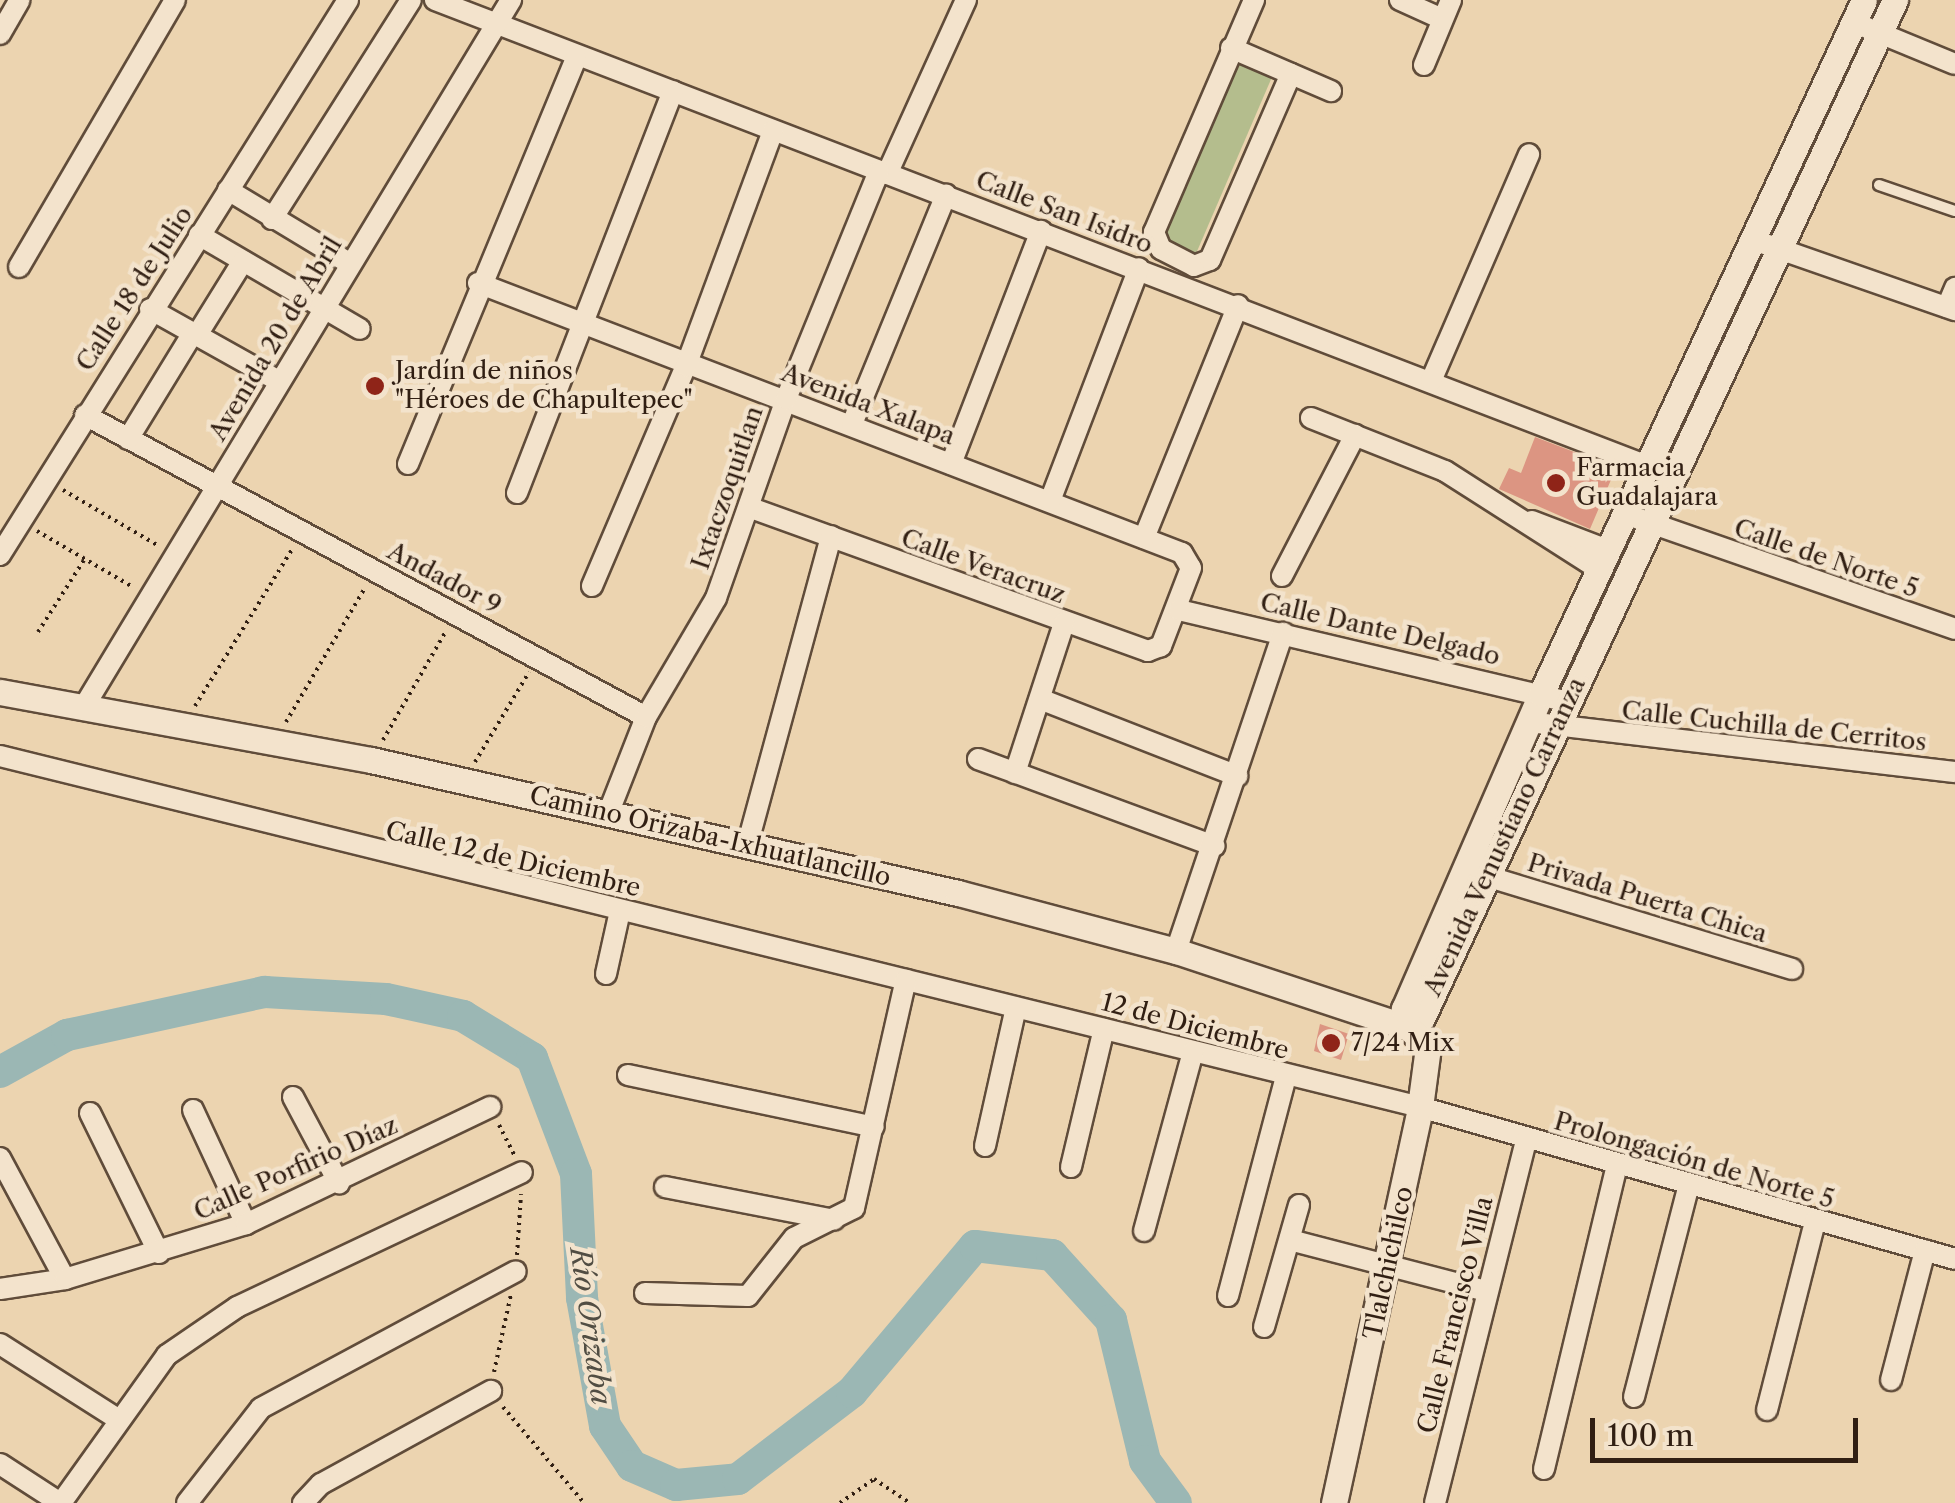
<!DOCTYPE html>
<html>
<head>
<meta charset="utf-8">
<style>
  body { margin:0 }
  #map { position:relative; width:1955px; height:1503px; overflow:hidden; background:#ecd4b0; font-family:"Libre Caslon Text",serif }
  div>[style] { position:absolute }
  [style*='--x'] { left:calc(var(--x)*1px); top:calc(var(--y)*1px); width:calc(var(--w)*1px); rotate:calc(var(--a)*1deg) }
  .green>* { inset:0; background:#b4bd8d }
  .river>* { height:32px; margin:-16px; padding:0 16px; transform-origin:16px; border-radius:16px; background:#9bb7b4 }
  .building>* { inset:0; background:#dc9582 }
  .path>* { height:4px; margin-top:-2px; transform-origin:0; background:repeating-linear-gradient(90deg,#311f13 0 2.5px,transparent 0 7.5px) }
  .roads { filter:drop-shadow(2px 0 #604c3a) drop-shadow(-2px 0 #604c3a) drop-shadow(0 2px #604c3a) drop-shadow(0 -2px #604c3a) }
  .service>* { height:10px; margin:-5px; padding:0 5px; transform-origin:5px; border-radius:5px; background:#f3e3cc }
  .minor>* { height:20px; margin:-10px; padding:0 10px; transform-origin:10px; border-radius:10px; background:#f3e3cc }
  .tertiary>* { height:25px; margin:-12.5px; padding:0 12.5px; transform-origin:12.5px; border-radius:12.5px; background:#f3e3cc }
  .dots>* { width:28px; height:28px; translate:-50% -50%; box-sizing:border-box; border:5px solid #f3e3cc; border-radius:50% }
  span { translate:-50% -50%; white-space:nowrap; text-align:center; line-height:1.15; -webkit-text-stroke:9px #f3e3cc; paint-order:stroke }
  .street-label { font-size:25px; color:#311f13 }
  .poi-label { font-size:25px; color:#311f13 }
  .left { translate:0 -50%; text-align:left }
  .water-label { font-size:28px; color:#514d43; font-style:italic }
  .scale { position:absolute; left:1590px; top:1418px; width:268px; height:45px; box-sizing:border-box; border:5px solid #311f13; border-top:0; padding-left:12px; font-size:30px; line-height:35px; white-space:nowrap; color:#311f13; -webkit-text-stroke:8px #f3e3cc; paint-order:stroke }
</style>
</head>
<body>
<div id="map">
  <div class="green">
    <i style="clip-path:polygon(1235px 62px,1272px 77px,1195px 256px,1159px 241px)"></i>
  </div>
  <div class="river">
    <i style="--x:0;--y:1072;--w:77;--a:-28.9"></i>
    <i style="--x:67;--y:1035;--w:203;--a:-12.3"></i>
    <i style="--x:265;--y:992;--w:121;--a:3.3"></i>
    <i style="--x:386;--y:999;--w:79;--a:12.4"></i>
    <i style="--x:463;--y:1016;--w:81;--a:31.3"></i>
    <i style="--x:532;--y:1058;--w:124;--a:69.2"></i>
    <i style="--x:576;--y:1174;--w:124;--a:87.2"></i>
    <i style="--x:582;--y:1298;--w:130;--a:79.8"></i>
    <i style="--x:605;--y:1426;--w:48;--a:56"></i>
    <i style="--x:632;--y:1466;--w:48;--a:23.4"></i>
    <i style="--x:676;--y:1485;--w:62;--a:-5.5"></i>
    <i style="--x:738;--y:1479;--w:143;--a:-37.3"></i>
    <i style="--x:852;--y:1392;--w:191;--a:-49.9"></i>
    <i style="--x:975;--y:1246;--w:78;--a:6.7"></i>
    <i style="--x:1052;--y:1255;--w:88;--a:47.8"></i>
    <i style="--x:1111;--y:1320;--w:145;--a:76.4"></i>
    <i style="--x:1145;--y:1461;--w:52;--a:53.6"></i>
  </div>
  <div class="building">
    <i style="clip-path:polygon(1535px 437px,1616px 468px,1590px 529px,1499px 489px,1509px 468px,1521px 473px)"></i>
    <i style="clip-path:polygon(1320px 1024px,1349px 1034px,1341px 1060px,1314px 1051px)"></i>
  </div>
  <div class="path">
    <i style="--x:63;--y:490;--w:111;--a:30.3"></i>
    <i style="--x:37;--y:531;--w:111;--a:30.3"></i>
    <i style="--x:38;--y:632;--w:85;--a:-57.4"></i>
    <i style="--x:195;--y:706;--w:186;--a:-58.2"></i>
    <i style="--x:286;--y:722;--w:156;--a:-59.5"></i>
    <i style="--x:383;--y:740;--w:126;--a:-60"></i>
    <i style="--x:475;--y:762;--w:105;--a:-59"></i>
    <i style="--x:499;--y:1125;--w:36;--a:63"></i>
    <i style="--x:517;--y:1255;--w:61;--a:-86.2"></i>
    <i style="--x:494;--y:1372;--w:80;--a:-77.7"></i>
    <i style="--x:503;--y:1407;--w:126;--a:49.8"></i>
    <i style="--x:840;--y:1503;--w:42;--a:-35.2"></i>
    <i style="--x:874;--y:1479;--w:43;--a:33.7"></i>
  </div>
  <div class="roads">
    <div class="service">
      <i style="--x:1879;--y:185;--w:80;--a:18.9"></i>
    </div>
    <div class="minor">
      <i style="--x:435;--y:0;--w:1313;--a:21.02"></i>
      <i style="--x:1254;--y:0;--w:253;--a:113.3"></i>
      <i style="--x:1154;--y:232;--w:18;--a:68"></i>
      <i style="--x:1161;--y:249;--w:37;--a:27"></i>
      <i style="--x:1194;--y:266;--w:17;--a:-21"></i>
      <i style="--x:1210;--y:260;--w:203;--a:-66.5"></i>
      <i style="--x:1400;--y:0;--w:46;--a:24.3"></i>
      <i style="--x:1853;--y:22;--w:110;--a:22.4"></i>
      <i style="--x:0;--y:34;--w:39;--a:-60"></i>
      <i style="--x:1231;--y:48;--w:109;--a:23.3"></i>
      <i style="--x:1424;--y:65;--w:70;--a:-67.4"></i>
      <i style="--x:887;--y:174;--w:191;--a:-65.6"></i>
      <i style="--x:228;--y:190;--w:141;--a:31.1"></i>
      <i style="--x:272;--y:219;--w:259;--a:-57.6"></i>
      <i style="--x:199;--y:235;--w:186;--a:30.3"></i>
      <i style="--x:1765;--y:244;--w:201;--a:19.2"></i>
      <i style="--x:19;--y:267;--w:309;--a:-59.7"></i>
      <i style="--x:478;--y:283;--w:754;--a:20.98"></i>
      <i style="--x:1182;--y:553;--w:17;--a:59"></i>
      <i style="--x:1191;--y:568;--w:84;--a:111"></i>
      <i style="--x:1161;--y:646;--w:14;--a:159"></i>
      <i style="--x:1148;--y:651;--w:423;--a:-160.2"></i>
      <i style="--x:1947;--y:307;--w:21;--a:-67"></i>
      <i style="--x:150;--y:309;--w:148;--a:29.2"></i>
      <i style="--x:197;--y:335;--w:87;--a:-58.1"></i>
      <i style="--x:1431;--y:381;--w:247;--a:-66.6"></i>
      <i style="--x:85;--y:415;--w:637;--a:28.29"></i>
      <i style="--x:1311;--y:418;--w:144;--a:21.6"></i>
      <i style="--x:1445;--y:471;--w:184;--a:32.6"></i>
      <i style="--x:852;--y:424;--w:248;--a:-67.7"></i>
      <i style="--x:128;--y:439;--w:124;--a:-58.5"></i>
      <i style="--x:408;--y:464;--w:439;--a:-67.5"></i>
      <i style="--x:951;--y:464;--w:250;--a:-68.9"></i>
      <i style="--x:517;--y:493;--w:431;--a:-68.8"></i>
      <i style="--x:1050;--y:501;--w:249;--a:-69.1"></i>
      <i style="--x:1625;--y:514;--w:349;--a:19.2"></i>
      <i style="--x:1532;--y:521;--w:84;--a:21"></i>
      <i style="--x:1144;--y:538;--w:251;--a:-68"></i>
      <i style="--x:0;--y:555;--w:655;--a:-57.91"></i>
      <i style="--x:1282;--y:576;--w:159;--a:-62.6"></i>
      <i style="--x:592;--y:586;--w:239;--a:-66.9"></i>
      <i style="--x:686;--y:366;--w:251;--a:-69.7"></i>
      <i style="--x:1179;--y:610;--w:400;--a:13.3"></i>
      <i style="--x:1040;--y:699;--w:212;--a:21.3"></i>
      <i style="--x:85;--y:705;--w:824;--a:-58.86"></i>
      <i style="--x:1529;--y:722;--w:429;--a:6.7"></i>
      <i style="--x:0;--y:756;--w:1463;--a:13.88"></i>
      <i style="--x:1420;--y:1107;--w:556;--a:15.86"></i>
      <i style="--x:978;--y:759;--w:252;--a:20.2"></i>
      <i style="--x:1015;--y:773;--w:158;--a:-71.9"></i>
      <i style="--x:608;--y:814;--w:104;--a:-68.6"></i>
      <i style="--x:646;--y:717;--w:138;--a:-59.5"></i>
      <i style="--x:716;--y:598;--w:211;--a:-70.6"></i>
      <i style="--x:786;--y:399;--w:246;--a:-67.8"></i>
      <i style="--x:747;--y:846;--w:321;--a:-74.8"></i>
      <i style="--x:1486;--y:876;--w:320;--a:16.9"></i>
      <i style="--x:1176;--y:951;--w:336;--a:-71.4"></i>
      <i style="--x:606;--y:974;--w:65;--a:-77.5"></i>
      <i style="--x:628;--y:1075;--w:251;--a:11.9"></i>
      <i style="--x:293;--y:1097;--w:98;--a:61.9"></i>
      <i style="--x:193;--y:1110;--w:126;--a:65.1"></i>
      <i style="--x:90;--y:1113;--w:156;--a:63.8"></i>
      <i style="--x:985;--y:1146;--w:142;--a:-77.4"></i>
      <i style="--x:0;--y:1158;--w:137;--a:61.8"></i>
      <i style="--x:1071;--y:1167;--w:142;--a:-76.6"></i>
      <i style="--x:665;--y:1187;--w:172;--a:11"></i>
      <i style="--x:1144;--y:1231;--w:186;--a:-74.7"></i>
      <i style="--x:1290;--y:1240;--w:203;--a:14.6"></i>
      <i style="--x:0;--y:1289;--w:66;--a:-8.7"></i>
      <i style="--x:65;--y:1279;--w:189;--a:-16.9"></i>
      <i style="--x:246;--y:1224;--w:271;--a:-25.6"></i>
      <i style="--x:645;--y:1293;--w:103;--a:1.7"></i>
      <i style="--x:748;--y:1296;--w:74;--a:-51.6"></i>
      <i style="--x:794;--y:1238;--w:67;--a:-26.6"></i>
      <i style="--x:854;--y:1208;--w:234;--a:-77.2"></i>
      <i style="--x:1228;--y:1296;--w:227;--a:-75.2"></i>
      <i style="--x:1264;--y:1327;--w:127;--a:-74"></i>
      <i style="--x:0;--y:1344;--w:138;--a:32.5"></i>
      <i style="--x:1891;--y:1380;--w:134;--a:-75.3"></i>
      <i style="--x:1634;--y:1397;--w:219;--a:-75.5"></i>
      <i style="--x:1767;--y:1410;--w:195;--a:-75.7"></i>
      <i style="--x:0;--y:1464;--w:72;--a:33"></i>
      <i style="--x:1544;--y:1469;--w:312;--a:-76.5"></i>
      <i style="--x:61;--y:1503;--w:182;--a:-54.4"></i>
      <i style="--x:167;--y:1355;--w:85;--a:-34.4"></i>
      <i style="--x:237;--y:1307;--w:315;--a:-25.3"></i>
      <i style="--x:187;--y:1503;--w:120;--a:-52.1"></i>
      <i style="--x:261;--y:1408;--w:289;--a:-28.2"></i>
      <i style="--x:303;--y:1503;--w:26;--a:-47"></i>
      <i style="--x:321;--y:1484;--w:194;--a:-28.7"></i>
      <i style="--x:1435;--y:1503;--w:374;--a:-75.9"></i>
    </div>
    <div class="tertiary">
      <i style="--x:0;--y:692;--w:377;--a:10.4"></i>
      <i style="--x:371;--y:760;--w:602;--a:12.77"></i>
      <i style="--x:958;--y:893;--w:226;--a:14.9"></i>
      <i style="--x:1176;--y:951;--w:245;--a:18.3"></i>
      <i style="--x:1409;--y:1028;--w:16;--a:-38"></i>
      <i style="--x:1422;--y:1018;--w:1123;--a:-65.08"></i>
      <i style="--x:1334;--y:1503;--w:405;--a:-77.7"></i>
      <i style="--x:1420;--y:1107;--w:61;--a:-82.4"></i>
      <i style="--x:1428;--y:1047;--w:27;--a:-135"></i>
      <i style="--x:1409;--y:1028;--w:20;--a:-105"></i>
      <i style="--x:1404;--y:1009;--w:344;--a:-66.5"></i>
      <i style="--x:1541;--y:694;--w:765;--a:-65.04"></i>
    </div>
  </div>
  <div class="dots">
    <i style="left:375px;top:386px;background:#8f2418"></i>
    <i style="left:1556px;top:483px;background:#8f2418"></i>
    <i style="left:1331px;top:1043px;background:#8f2418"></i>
  </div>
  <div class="street-label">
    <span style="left:1064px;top:213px;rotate:21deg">Calle San Isidro</span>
    <span style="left:135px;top:289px;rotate:-57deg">Calle 18 de Julio</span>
    <span style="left:276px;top:339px;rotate:-59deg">Avenida 20 de Abril</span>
    <span style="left:868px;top:405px;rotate:21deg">Avenida Xalapa</span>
    <span style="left:728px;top:488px;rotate:-71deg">Ixtaczoquitlan</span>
    <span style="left:1826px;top:559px;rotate:19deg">Calle de Norte 5</span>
    <span style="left:983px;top:567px;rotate:20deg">Calle Veracruz</span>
    <span style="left:444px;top:579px;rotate:28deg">Andador 9</span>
    <span style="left:1380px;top:630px;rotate:13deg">Calle Dante Delgado</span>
    <span style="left:1774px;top:727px;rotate:6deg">Calle Cuchilla de Cerritos</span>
    <span style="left:710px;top:837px;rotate:13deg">Camino Orizaba-Ixhuatlancillo</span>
    <span style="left:1505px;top:837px;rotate:-65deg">Avenida Venustiano Carranza</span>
    <span style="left:513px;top:860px;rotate:13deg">Calle 12 de Diciembre</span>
    <span style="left:1647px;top:899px;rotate:17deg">Privada Puerta Chica</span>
    <span style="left:1195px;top:1027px;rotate:15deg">12 de Diciembre</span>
    <span style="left:1694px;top:1161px;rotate:16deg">Prolongación de Norte 5</span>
    <span style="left:296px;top:1169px;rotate:-24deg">Calle Porfirio Díaz</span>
    <span style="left:1389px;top:1263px;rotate:-78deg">Tlalchichilco</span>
    <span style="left:1456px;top:1315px;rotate:-76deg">Calle Francisco Villa</span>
  </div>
  <div class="poi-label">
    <span class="left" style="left:395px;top:386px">Jardín de niños<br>"Héroes de Chapultepec"</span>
    <span class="left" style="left:1576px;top:483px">Farmacia<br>Guadalajara</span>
    <span class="left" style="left:1351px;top:1043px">7/24 Mix</span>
  </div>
  <div class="water-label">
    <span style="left:591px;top:1326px;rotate:82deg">Río Orizaba</span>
  </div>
  <div class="scale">100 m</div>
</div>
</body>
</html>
